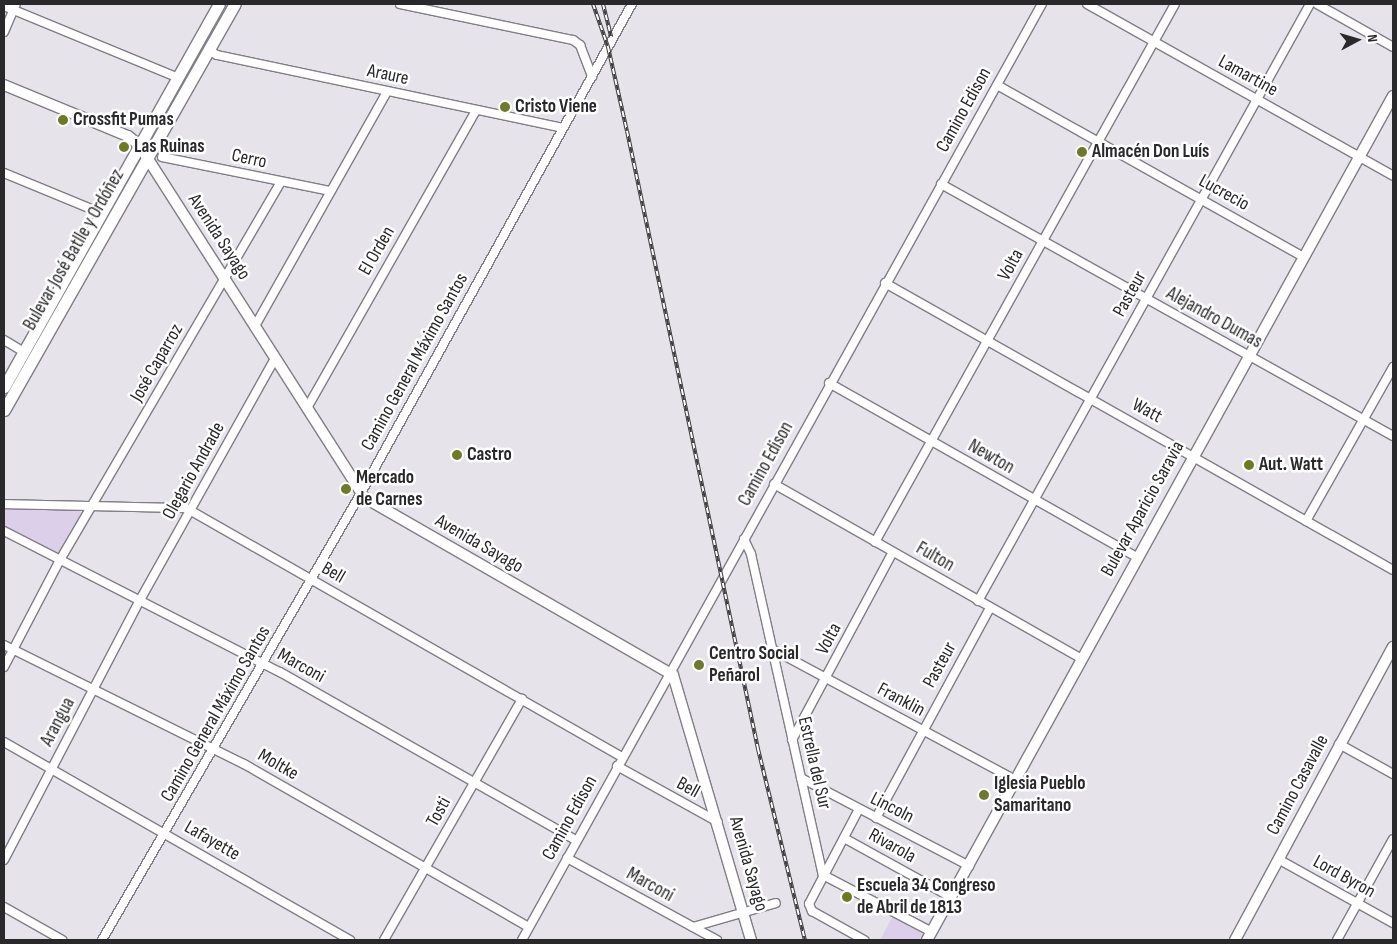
<!DOCTYPE html>
<html>
<head>
<meta charset="utf-8">
<style>
  body { margin:0 }
  #map { position:relative; width:1397px; height:944px; overflow:hidden; background:#e7e3eb; font-family:"Sofia Sans Condensed",sans-serif }
  div>[style] { position:absolute }
  [style*='--x'] { left:calc(var(--x)*1px); top:calc(var(--y)*1px); width:calc(var(--w)*1px); rotate:calc(var(--a)*1deg) }
  .green>* { inset:0; background:#dccfea }
  .roads { filter:drop-shadow(1px 0 #817d85) drop-shadow(-1px 0 #817d85) drop-shadow(0 1px #817d85) drop-shadow(0 -1px #817d85) }
  .street>* { height:8px; margin:-4px; padding:0 4px; transform-origin:4px; border-radius:4px; background:#fff }
  .secondary>* { height:10px; margin:-5px; padding:0 5px; transform-origin:5px; border-radius:5px; background:#fff }
  .primary>* { height:11px; margin:-5.5px; padding:0 5.5px; transform-origin:5.5px; border-radius:5.5px; background:#fff }
  .rail>* { height:4px; margin-top:-2px; transform-origin:0; background:repeating-linear-gradient(90deg,#fff 0 5.5px,#3f3e41 0 11px); box-sizing:border-box; border-block:1px solid #3f3e41 }
  .dots>* { width:14px; height:14px; translate:-50% -50%; box-sizing:border-box; border:2px solid #fff; border-radius:50% }
  span { translate:-50% -50%; white-space:nowrap; text-align:center; line-height:1.15; -webkit-text-stroke:5px #fff; paint-order:stroke }
  .street-label { font-size:19px; color:#29282b }
  .poi-label { font-size:19px; color:#29282b; font-weight:700 }
  .left { translate:0 -50%; text-align:left }
  .frame { position:absolute; inset:0; border:5px solid #29282b; pointer-events:none }
  .north { position:absolute; left:1332px; top:15px; width:50px; height:50px; -webkit-text-stroke:4px #fff; paint-order:stroke; rotate:84deg; font-size:14px; font-weight:700; line-height:20px; text-align:center; color:#29282b }
  .north::after { content:''; display:block; margin:auto; width:18px; height:22px; background:#29282b; clip-path:polygon(50% 0,100% 100%,50% 72%,0 100%) }
</style>
</head>
<body>
<div id="map">
  <div class="green">
    <i style="clip-path:polygon(224px 4px,229px 4px,153px 138px,176px 87px)"></i>
    <i style="clip-path:polygon(118px 192px,109px 215px,4px 399px,4px 394px)"></i>
    <i style="clip-path:polygon(4px 507px,78px 509px,82px 514px,60px 552px,55px 553px,4px 527px)"></i>
    <i style="clip-path:polygon(894px 914px,925px 932px,922px 940px,880px 940px)"></i>
  </div>
  <div class="roads">
    <div class="street">
      <i style="--x:400;--y:4;--w:177;--a:11.8"></i>
      <i style="--x:573;--y:40;--w:9;--a:36"></i>
      <i style="--x:580;--y:45;--w:34;--a:69"></i>
      <i style="--x:1087;--y:4;--w:351;--a:29.3"></i>
      <i style="--x:1317;--y:4;--w:87;--a:29.5"></i>
      <i style="--x:4;--y:6;--w:186;--a:22.4"></i>
      <i style="--x:4;--y:32;--w:30;--a:-67"></i>
      <i style="--x:209;--y:50;--w:9;--a:32"></i>
      <i style="--x:217;--y:55;--w:353;--a:11.9"></i>
      <i style="--x:997;--y:85;--w:352;--a:29.3"></i>
      <i style="--x:162;--y:157;--w:171;--a:11.4"></i>
      <i style="--x:4;--y:173;--w:105;--a:22.4"></i>
      <i style="--x:941;--y:184;--w:518;--a:29.14"></i>
      <i style="--x:885;--y:283;--w:583;--a:29.46"></i>
      <i style="--x:255;--y:326;--w:269;--a:-60.6"></i>
      <i style="--x:4;--y:340;--w:23;--a:31"></i>
      <i style="--x:829;--y:383;--w:354;--a:29.5"></i>
      <i style="--x:307;--y:408;--w:342;--a:-60.4"></i>
      <i style="--x:774;--y:484;--w:352;--a:29.6"></i>
      <i style="--x:4;--y:504;--w:182;--a:1.3"></i>
      <i style="--x:186;--y:508;--w:502;--a:29.73"></i>
      <i style="--x:1306;--y:521;--w:177;--a:-60.5"></i>
      <i style="--x:4;--y:531;--w:310;--a:27.1"></i>
      <i style="--x:280;--y:672;--w:340;--a:29.6"></i>
      <i style="--x:744;--y:539;--w:17;--a:65"></i>
      <i style="--x:751;--y:554;--w:329;--a:77.4"></i>
      <i style="--x:823;--y:875;--w:123;--a:27.6"></i>
      <i style="--x:875;--y:542;--w:616;--a:-60.86"></i>
      <i style="--x:978;--y:601;--w:683;--a:-60.92"></i>
      <i style="--x:4;--y:645;--w:268;--a:26.4"></i>
      <i style="--x:244;--y:764;--w:328;--a:29.8"></i>
      <i style="--x:772;--y:649;--w:276;--a:28.3"></i>
      <i style="--x:4;--y:667;--w:121;--a:-62.4"></i>
      <i style="--x:60;--y:560;--w:438;--a:-59.7"></i>
      <i style="--x:792;--y:740;--w:213;--a:-61.8"></i>
      <i style="--x:4;--y:742;--w:399;--a:29.8"></i>
      <i style="--x:1339;--y:744;--w:62;--a:29.1"></i>
      <i style="--x:617;--y:766;--w:115;--a:29"></i>
      <i style="--x:801;--y:778;--w:190;--a:27.6"></i>
      <i style="--x:859;--y:809;--w:107;--a:117.8"></i>
      <i style="--x:809;--y:904;--w:8;--a:67"></i>
      <i style="--x:812;--y:911;--w:60;--a:29.1"></i>
      <i style="--x:876;--y:818;--w:239;--a:-61.5"></i>
      <i style="--x:844;--y:838;--w:122;--a:28.9"></i>
      <i style="--x:567;--y:858;--w:171;--a:28.7"></i>
      <i style="--x:1278;--y:859;--w:132;--a:29.1"></i>
      <i style="--x:4;--y:860;--w:293;--a:-62.4"></i>
      <i style="--x:140;--y:600;--w:277;--a:-60.8"></i>
      <i style="--x:4;--y:907;--w:67;--a:29.6"></i>
      <i style="--x:693;--y:927;--w:86;--a:-16.1"></i>
      <i style="--x:102;--y:940;--w:517;--a:-59.91"></i>
      <i style="--x:361;--y:493;--w:559;--a:-61.01"></i>
      <i style="--x:384;--y:940;--w:278;--a:-60.2"></i>
      <i style="--x:522;--y:940;--w:1071;--a:-60.95"></i>
      <i style="--x:1337;--y:940;--w:115;--a:-61"></i>
    </div>
    <div class="secondary">
      <i style="--x:4;--y:85;--w:134;--a:22.4"></i>
      <i style="--x:128;--y:136;--w:14;--a:39"></i>
      <i style="--x:139;--y:145;--w:419;--a:57.4"></i>
      <i style="--x:365;--y:498;--w:355;--a:29.9"></i>
      <i style="--x:673;--y:675;--w:276;--a:73.6"></i>
      <i style="--x:927;--y:940;--w:964;--a:-61.1"></i>
      <i style="--x:1235;--y:940;--w:333;--a:-61.7"></i>
    </div>
    <div class="primary">
      <i style="--x:4;--y:387;--w:439;--a:-60.7"></i>
      <i style="--x:4;--y:410;--w:467;--a:-60.4"></i>
    </div>
  </div>
  <div class="rail">
    <i style="--x:593;--y:4;--w:46;--a:70.8"></i>
    <i style="--x:608;--y:47;--w:86;--a:77.3"></i>
    <i style="--x:627;--y:131;--w:632;--a:78.03"></i>
    <i style="--x:758;--y:749;--w:197;--a:76.2"></i>
    <i style="--x:603;--y:4;--w:34;--a:76"></i>
  </div>
  <div class="dots">
    <i style="left:505px;top:107px;background:#6d7a26"></i>
    <i style="left:63px;top:120px;background:#6d7a26"></i>
    <i style="left:124px;top:147px;background:#6d7a26"></i>
    <i style="left:1082px;top:152px;background:#6d7a26"></i>
    <i style="left:457px;top:455px;background:#6d7a26"></i>
    <i style="left:1249px;top:465px;background:#6d7a26"></i>
    <i style="left:346px;top:489px;background:#6d7a26"></i>
    <i style="left:699px;top:665px;background:#6d7a26"></i>
    <i style="left:984px;top:795px;background:#6d7a26"></i>
    <i style="left:847px;top:897px;background:#6d7a26"></i>
  </div>
  <div class="street-label">
    <span style="left:388px;top:75px;rotate:12deg">Araure</span>
    <span style="left:1248px;top:76px;rotate:29deg">Lamartine</span>
    <span style="left:964px;top:110px;rotate:-61deg">Camino Edison</span>
    <span style="left:249px;top:159px;rotate:12deg">Cerro</span>
    <span style="left:1224px;top:193px;rotate:29deg">Lucrecio</span>
    <span style="left:219px;top:237px;rotate:57deg">Avenida Sayago</span>
    <span style="left:74px;top:250px;rotate:-60deg">Bulevar José Batlle y Ordóñez</span>
    <span style="left:377px;top:251px;rotate:-60deg">El Orden</span>
    <span style="left:1011px;top:265px;rotate:-61deg">Volta</span>
    <span style="left:1130px;top:294px;rotate:-61deg">Pasteur</span>
    <span style="left:1214px;top:318px;rotate:29deg">Alejandro Dumas</span>
    <span style="left:415px;top:362px;rotate:-61deg">Camino General Máximo Santos</span>
    <span style="left:157px;top:363px;rotate:-60deg">José Caparroz</span>
    <span style="left:1147px;top:411px;rotate:28deg">Watt</span>
    <span style="left:991px;top:457px;rotate:30deg">Newton</span>
    <span style="left:766px;top:464px;rotate:-61deg">Camino Edison</span>
    <span style="left:194px;top:471px;rotate:-61deg">Olegario Andrade</span>
    <span style="left:1143px;top:509px;rotate:-61deg">Bulevar Aparicio Saravia</span>
    <span style="left:479px;top:544px;rotate:30deg">Avenida Sayago</span>
    <span style="left:935px;top:557px;rotate:30deg">Fulton</span>
    <span style="left:333px;top:573px;rotate:30deg">Bell</span>
    <span style="left:829px;top:639px;rotate:-62deg">Volta</span>
    <span style="left:940px;top:665px;rotate:-61deg">Pasteur</span>
    <span style="left:301px;top:666px;rotate:29deg">Marconi</span>
    <span style="left:901px;top:700px;rotate:28deg">Franklin</span>
    <span style="left:216px;top:714px;rotate:-60deg">Camino General Máximo Santos</span>
    <span style="left:58px;top:722px;rotate:-62deg">Arangua</span>
    <span style="left:814px;top:763px;rotate:77deg">Estrella del Sur</span>
    <span style="left:278px;top:765px;rotate:30deg">Moltke</span>
    <span style="left:1298px;top:785px;rotate:-62deg">Camino Casavalle</span>
    <span style="left:688px;top:788px;rotate:29deg">Bell</span>
    <span style="left:892px;top:808px;rotate:27deg">Lincoln</span>
    <span style="left:439px;top:812px;rotate:-61deg">Tosti</span>
    <span style="left:570px;top:818px;rotate:-61deg">Camino Edison</span>
    <span style="left:212px;top:841px;rotate:30deg">Lafayette</span>
    <span style="left:892px;top:846px;rotate:29deg">Rivarola</span>
    <span style="left:748px;top:864px;rotate:74deg">Avenida Sayago</span>
    <span style="left:1344px;top:877px;rotate:29deg">Lord Byron</span>
    <span style="left:650px;top:885px;rotate:29deg">Marconi</span>
  </div>
  <div class="poi-label">
    <span class="left" style="left:515px;top:107px">Cristo Viene</span>
    <span class="left" style="left:73px;top:120px">Crossfit Pumas</span>
    <span class="left" style="left:134px;top:147px">Las Ruinas</span>
    <span class="left" style="left:1092px;top:152px">Almacén Don Luís</span>
    <span class="left" style="left:467px;top:455px">Castro</span>
    <span class="left" style="left:1259px;top:465px">Aut. Watt</span>
    <span class="left" style="left:356px;top:489px">Mercado<br>de Carnes</span>
    <span class="left" style="left:709px;top:665px">Centro Social<br>Peñarol</span>
    <span class="left" style="left:994px;top:795px">Iglesia Pueblo<br>Samaritano</span>
    <span class="left" style="left:857px;top:897px">Escuela 34 Congreso<br>de Abril de 1813</span>
  </div>
  <div class="frame"></div>
  <div class="north">N</div>
</div>
</body>
</html>
